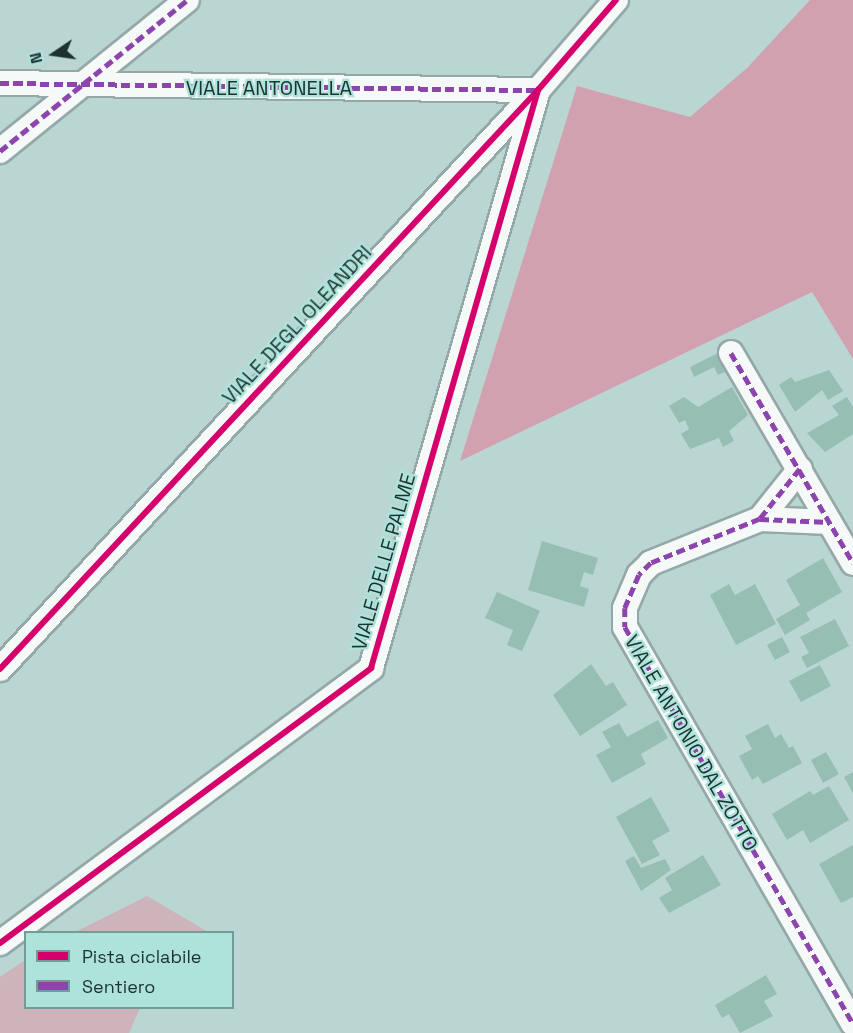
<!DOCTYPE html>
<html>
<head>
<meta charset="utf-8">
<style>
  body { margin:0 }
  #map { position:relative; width:853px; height:1033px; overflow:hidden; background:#bad6d3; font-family:"Space Grotesk",sans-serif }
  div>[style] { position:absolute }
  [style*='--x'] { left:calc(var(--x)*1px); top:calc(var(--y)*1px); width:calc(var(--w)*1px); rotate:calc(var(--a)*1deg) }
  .green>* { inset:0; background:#cdb3ba }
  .forest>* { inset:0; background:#d2a1af }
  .building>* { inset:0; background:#96beb3 }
  .roads { filter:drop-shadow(2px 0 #94a9a7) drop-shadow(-2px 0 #94a9a7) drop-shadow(0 2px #94a9a7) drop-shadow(0 -2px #94a9a7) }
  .street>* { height:24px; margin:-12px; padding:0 12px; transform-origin:12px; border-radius:12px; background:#f5f9f8 }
  .quiet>* { height:4.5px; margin-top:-2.25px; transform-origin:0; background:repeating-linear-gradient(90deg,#8e44ad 0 9px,transparent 0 13.5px) }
  .cycleway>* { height:6px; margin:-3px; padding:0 3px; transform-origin:3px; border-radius:3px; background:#d6006c }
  span { translate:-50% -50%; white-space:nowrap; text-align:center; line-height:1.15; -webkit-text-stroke:4.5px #ade3db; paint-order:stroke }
  .street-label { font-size:20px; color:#1d322f }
  .legend { position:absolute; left:24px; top:931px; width:210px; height:78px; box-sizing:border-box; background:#ade3db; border:2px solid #739c96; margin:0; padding:8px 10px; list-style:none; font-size:18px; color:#1d322f }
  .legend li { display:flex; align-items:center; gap:12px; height:30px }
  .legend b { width:30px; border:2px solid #739c96 }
  .north { position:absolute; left:24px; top:24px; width:60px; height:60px; -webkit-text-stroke:4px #ade3db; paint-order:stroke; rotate:257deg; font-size:16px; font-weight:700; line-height:24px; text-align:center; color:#1d322f }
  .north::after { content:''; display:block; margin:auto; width:21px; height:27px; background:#1d322f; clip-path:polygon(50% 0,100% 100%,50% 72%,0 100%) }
</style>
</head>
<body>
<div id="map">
  <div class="green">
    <i style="clip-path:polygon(147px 896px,208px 932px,75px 932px)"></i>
    <i style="clip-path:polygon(25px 960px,26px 1008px,140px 1008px,129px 1033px,0 1033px,0 977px)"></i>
  </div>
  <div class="forest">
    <i style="clip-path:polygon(810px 0,853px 0,853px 359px,812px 292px,460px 461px,577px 86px,690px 117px,747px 68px)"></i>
  </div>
  <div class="building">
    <i style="clip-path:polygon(722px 351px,731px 369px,718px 375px,714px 367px,694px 377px,690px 367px)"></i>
    <i style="clip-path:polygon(829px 370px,843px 391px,828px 400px,822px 390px,795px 412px,779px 385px,791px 377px,795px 382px)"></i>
    <i style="clip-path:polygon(732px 387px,748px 415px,729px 431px,734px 441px,723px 447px,719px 438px,690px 449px,681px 434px,689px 429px,685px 420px,679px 423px,669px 406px,684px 397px,698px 407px)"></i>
    <i style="clip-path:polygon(847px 397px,853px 407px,853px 434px,825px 452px,807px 433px,839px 415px,832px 406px)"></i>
    <i style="clip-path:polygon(542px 541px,598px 558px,593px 575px,584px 572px,580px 586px,589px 589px,584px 607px,528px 590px)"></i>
    <i style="clip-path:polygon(823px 558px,842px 592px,806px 613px,810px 620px,785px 635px,776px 619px,800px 605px,786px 580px)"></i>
    <i style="clip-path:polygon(729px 584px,735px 595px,755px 584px,776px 624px,736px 645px,710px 595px)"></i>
    <i style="clip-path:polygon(497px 592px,540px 611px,522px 651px,507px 645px,513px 630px,485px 618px)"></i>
    <i style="clip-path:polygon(835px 619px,849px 646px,807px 668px,801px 657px,809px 653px,800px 637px)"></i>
    <i style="clip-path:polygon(782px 637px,790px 652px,775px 660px,767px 645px)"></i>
    <i style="clip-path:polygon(591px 664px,606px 686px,613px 682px,627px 705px,580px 736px,553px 695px)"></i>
    <i style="clip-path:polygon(820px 665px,831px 686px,801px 702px,789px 681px)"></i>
    <i style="clip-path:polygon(658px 720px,668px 738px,641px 754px,646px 764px,612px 783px,596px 755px,611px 747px,602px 732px,619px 723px,627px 737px)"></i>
    <i style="clip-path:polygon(768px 724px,775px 738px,781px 734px,789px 748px,793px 746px,802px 763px,763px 784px,758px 776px,752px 780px,739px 756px,752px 749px,745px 736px)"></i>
    <i style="clip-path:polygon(826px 752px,839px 774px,823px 783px,811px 760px)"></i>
    <i style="clip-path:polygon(853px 772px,853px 793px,844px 777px)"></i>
    <i style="clip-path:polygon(829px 786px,849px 820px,810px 843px,803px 830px,787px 840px,772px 814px,810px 791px,813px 795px)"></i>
    <i style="clip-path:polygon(651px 797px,670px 831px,652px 841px,660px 855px,642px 864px,616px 817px)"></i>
    <i style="clip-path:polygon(853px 845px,853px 897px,841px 903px,819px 864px)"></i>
    <i style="clip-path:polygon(703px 855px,721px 885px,669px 913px,659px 898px,672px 890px,665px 878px)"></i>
    <i style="clip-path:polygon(634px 856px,641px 868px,665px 859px,671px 870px,641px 891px,625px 861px)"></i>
    <i style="clip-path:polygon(766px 975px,777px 994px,764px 1001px,773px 1016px,740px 1033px,729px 1014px,722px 1018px,715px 1005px)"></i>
  </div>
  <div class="roads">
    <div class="street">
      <i style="--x:0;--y:83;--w:538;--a:0.75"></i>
      <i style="--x:0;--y:151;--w:240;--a:-38.9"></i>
      <i style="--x:731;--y:353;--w:243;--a:59.8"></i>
      <i style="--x:800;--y:469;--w:64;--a:128.7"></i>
      <i style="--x:760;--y:519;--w:69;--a:2.5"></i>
      <i style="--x:760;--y:519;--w:118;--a:158"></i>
      <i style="--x:651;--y:563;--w:17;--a:135"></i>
      <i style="--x:639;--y:575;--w:36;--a:113"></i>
      <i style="--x:625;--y:608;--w:19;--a:90"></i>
      <i style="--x:625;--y:627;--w:457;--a:60.1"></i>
      <i style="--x:0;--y:669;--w:790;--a:-47.1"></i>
      <i style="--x:538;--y:90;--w:119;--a:-49.1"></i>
      <i style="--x:0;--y:943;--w:462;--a:-36.5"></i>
      <i style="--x:371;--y:668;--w:602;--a:-73.88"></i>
    </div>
  </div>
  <div class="quiet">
    <i style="--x:0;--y:83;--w:538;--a:0.75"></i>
    <i style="--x:0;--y:151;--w:240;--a:-38.9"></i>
    <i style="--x:731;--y:353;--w:243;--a:59.8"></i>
    <i style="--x:800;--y:469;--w:64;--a:128.7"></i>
    <i style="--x:760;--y:519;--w:69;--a:2.5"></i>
    <i style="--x:760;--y:519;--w:118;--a:158"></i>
    <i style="--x:651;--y:563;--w:17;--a:135"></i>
    <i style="--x:639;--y:575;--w:36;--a:113"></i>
    <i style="--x:625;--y:608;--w:19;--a:90"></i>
    <i style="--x:625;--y:627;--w:457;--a:60.1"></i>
  </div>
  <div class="cycleway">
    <i style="--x:0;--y:669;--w:790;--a:-47.1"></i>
    <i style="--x:538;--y:90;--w:119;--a:-49.1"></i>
    <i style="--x:0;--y:943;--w:462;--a:-36.5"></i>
    <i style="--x:371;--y:668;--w:602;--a:-73.88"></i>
  </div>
  <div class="street-label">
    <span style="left:269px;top:88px">VIALE ANTONELLA</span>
    <span style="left:297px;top:325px;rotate:-47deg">VIALE DEGLI OLEANDRI</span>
    <span style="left:384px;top:562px;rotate:-74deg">VIALE DELLE PALME</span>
    <span style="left:691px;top:743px;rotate:60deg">VIALE ANTONIO DAL ZOTTO</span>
  </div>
  <ul class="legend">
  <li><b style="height:8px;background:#d6006c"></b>Pista ciclabile</li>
  <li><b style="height:8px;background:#8e44ad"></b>Sentiero</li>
  </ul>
  <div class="north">N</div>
</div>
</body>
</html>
